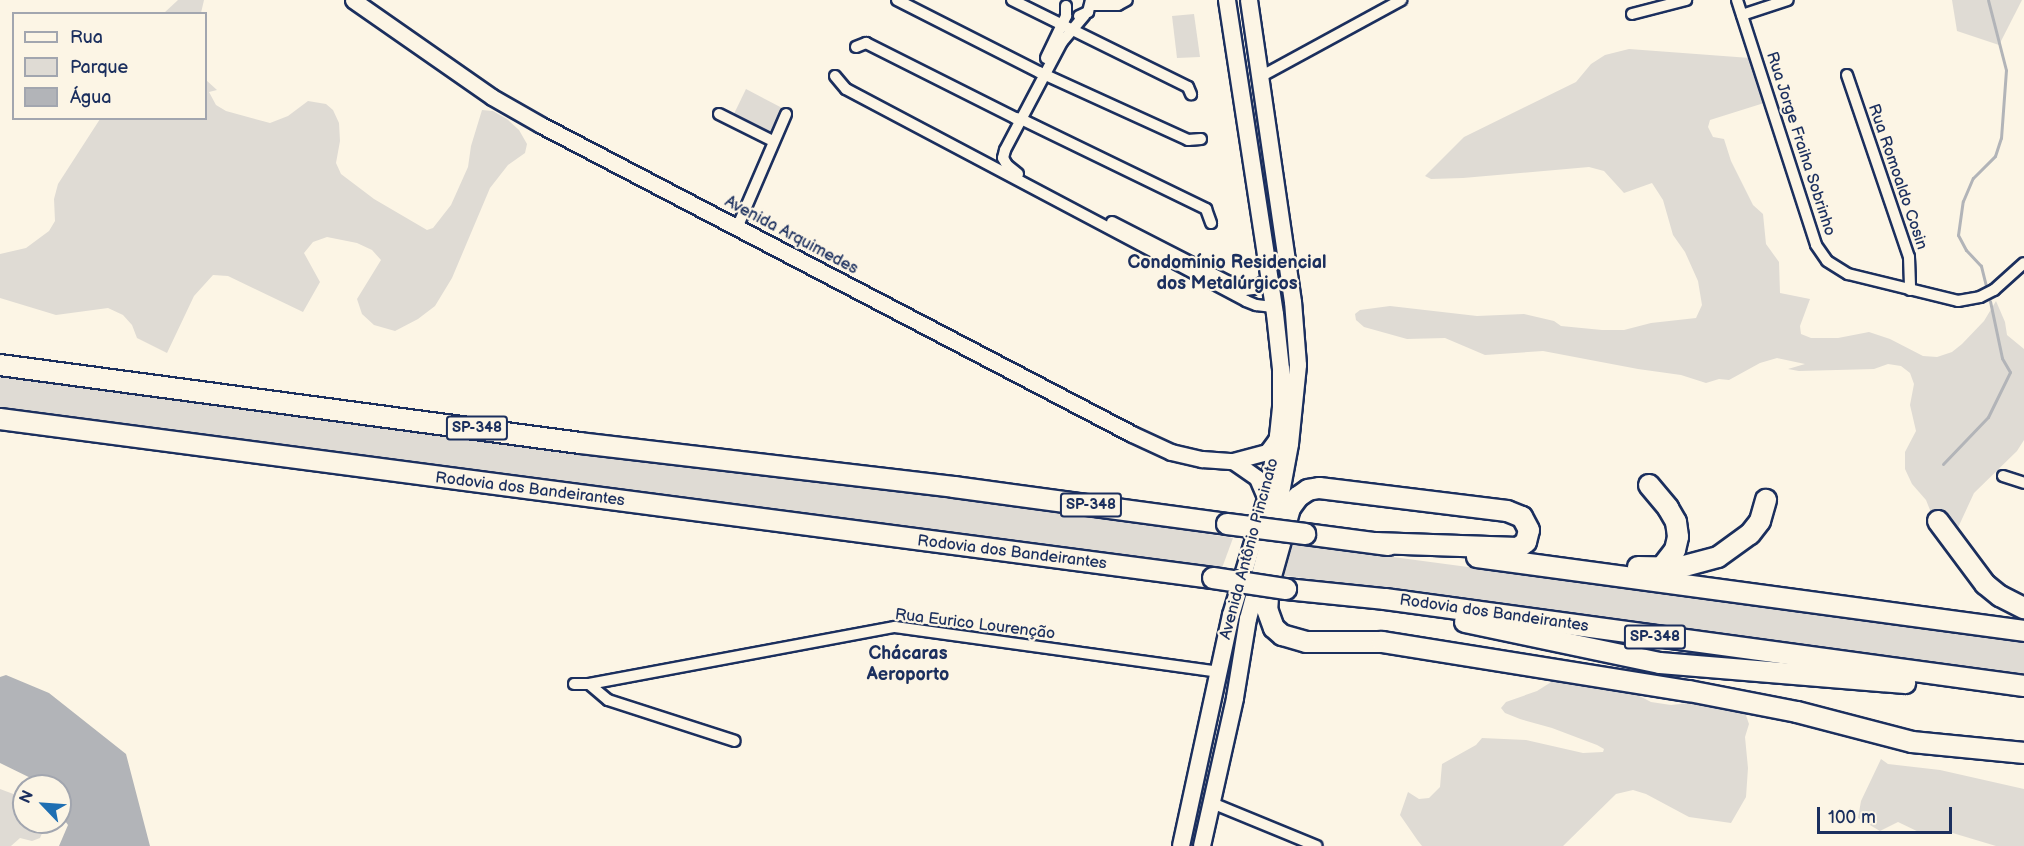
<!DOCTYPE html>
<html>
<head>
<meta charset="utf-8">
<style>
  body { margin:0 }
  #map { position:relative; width:2024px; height:846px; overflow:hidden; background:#fcf5e5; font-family:"Balsamiq Sans",sans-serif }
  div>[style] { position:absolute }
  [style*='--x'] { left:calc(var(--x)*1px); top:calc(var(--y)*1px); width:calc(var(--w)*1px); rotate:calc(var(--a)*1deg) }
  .green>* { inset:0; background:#dfdbd4 }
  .water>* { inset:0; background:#b2b4b8 }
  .stream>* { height:3px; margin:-1.5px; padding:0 1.5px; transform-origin:1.5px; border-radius:1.5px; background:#b2b4b8 }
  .roads { filter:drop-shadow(2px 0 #1b2f5e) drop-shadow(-2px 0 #1b2f5e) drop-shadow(0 2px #1b2f5e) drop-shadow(0 -2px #1b2f5e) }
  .minor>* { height:10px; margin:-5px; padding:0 5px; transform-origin:5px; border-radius:5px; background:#fcf5e5 }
  .secondary>* { height:15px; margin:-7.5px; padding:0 7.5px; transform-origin:7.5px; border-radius:7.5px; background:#fcf5e5 }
  .primary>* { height:16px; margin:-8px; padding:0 8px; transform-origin:8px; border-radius:8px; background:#fcf5e5 }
  .motorway>* { height:20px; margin:-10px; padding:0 10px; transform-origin:10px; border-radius:10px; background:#fcf5e5 }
  .bridges { filter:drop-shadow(2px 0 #1b2f5e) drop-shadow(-2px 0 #1b2f5e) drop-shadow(0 2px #1b2f5e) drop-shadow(0 -2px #1b2f5e) }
  .motorway-bridge>* { height:20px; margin:-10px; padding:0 10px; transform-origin:10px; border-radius:10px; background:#fcf5e5 }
  span { translate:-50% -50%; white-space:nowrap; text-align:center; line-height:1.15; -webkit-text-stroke:4.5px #fcf5e5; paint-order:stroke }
  .shield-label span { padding:2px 4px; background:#fcf5e5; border:2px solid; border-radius:4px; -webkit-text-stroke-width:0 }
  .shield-label { font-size:15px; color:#1b2f5e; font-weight:700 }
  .street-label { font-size:16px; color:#1b2f5e }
  .neighbourhood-label { font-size:18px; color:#1b2f5e; font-weight:700 }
  .legend { position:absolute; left:12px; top:12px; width:195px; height:108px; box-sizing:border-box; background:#fcf5e5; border:2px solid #a2a6af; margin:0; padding:8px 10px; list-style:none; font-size:18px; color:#1b2f5e }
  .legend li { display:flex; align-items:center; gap:12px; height:30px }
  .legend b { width:30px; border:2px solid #a2a6af }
  .north { position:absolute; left:12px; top:774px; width:60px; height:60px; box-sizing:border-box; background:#fcf5e5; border:2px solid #a2a6af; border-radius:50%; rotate:295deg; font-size:16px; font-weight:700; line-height:24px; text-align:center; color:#1b2f5e }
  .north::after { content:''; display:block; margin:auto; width:21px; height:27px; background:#1f6fb2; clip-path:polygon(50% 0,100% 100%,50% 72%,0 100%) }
  .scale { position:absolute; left:1817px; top:807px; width:135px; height:27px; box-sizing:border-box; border:3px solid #1b2f5e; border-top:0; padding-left:8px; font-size:18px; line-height:21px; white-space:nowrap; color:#1b2f5e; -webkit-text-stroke:4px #fcf5e5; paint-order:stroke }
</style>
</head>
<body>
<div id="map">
  <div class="green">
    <i style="clip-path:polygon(178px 0,204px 0,201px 13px,164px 13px)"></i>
    <i style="clip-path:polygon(1952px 0,2022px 0,1999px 45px,1957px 31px)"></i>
    <i style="clip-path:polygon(1194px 14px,1200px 57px,1177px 58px,1172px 16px)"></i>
    <i style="clip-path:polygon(1629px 49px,1750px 58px,1764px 103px,1710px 120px,1708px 127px,1713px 137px,1724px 139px,1731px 161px,1753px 205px,1763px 214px,1766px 244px,1779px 262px,1780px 293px,1810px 299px,1800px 326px,1801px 334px,1811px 338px,1838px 338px,1869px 332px,1890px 339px,1923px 356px,1937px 357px,1952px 352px,1962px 344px,1984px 321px,1996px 301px,2005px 322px,2007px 335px,2024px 349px,2024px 440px,2017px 451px,1974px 493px,1956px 532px,1932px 515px,1926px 500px,1912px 484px,1905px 469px,1905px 452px,1916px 431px,1910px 405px,1914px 384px,1910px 373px,1901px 366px,1888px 364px,1874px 369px,1799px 371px,1788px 369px,1805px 364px,1777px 358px,1760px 363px,1729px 380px,1719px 379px,1706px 383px,1681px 375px,1638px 369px,1543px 351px,1485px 355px,1445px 338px,1407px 339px,1364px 327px,1356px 320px,1355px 314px,1360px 310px,1390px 306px,1477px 316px,1524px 314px,1554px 321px,1561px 326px,1602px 330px,1624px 330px,1651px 323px,1696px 318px,1702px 305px,1698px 281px,1685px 252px,1673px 235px,1663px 200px,1652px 183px,1624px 193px,1604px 171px,1589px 167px,1463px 178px,1431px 179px,1425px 176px,1464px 137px,1576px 82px,1591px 64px,1605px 55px)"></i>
    <i style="clip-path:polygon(206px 80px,217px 90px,209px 92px,216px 105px,226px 111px,270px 123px,288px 116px,308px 101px,326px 104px,333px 110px,339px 123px,340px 141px,336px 163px,341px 174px,374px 199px,427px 230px,433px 228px,451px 205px,468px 167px,471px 146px,482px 110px,493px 111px,507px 119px,519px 130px,527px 144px,525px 153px,508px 165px,490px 188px,452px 278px,435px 306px,418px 319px,395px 331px,374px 325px,362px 314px,357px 299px,381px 260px,372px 250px,357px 243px,327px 237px,313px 242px,304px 253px,320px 282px,303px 312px,228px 276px,213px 275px,194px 296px,167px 353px,137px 338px,132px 325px,123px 315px,108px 308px,56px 315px,0 298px,0 254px,26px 248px,49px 231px,55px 221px,54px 199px,58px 184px,100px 119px,206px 118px)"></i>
    <i style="clip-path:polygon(746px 89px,786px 110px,773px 141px,731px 120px)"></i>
    <i style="clip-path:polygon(0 372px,1094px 516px,1233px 538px,1222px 568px,200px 434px,0 407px)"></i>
    <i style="clip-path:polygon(1288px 543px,2024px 641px,2024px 675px,1280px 575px)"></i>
    <i style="clip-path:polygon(1603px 677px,1651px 702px,1671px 705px,1699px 702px,1743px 707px,1749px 724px,1745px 737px,1748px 768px,1746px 797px,1731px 823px,1689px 817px,1646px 794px,1633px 790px,1616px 794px,1563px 846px,1422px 846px,1418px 841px,1400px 815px,1408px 792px,1419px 799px,1429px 798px,1440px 787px,1442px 764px,1476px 745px,1482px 738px,1526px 740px,1583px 753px,1603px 752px,1604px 749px,1597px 745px,1552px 728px,1520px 719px,1505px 713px,1501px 708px,1506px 702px,1537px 691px,1556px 679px)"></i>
    <i style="clip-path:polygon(1881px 759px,1888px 764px,1940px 770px,2024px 789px,2024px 846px,1996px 846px,1946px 831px,1923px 834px,1898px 822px,1880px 831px,1858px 818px,1861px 801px)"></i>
    <i style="clip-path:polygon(0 789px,24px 798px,24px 822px,47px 822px,40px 838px,32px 841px,20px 838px,11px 846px,0 846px)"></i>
  </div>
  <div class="water">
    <i style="clip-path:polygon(6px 675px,49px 693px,126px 754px,150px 846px,59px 846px,68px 825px,60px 814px,60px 786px,47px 786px,0 763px,0 677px)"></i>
  </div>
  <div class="stream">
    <i style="--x:1986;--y:286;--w:21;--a:-104"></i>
    <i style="--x:1981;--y:266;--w:22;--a:-133"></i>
    <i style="--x:1966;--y:250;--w:17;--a:-118"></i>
    <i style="--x:1958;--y:235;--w:34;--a:-82"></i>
    <i style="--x:1963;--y:201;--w:25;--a:-67"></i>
    <i style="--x:1973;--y:178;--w:31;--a:-45"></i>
    <i style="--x:1995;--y:156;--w:19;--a:-72"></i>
    <i style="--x:2001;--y:138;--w:68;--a:-85.8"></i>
    <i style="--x:2006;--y:70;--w:72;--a:-104.4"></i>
    <i style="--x:1943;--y:464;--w:65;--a:-46.2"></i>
    <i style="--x:1988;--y:417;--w:50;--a:-63.9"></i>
    <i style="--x:2010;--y:372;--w:16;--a:-120"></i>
    <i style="--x:2002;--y:358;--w:58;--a:-101.9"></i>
  </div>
  <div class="roads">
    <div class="minor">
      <i style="--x:897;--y:0;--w:159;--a:26.9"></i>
      <i style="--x:1039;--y:72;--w:164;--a:24.5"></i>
      <i style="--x:1188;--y:140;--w:13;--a:-4"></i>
      <i style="--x:1012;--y:0;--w:196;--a:26.3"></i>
      <i style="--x:1188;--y:87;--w:8;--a:67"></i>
      <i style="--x:1737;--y:0;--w:257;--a:72.1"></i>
      <i style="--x:1816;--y:245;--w:19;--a:55"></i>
      <i style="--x:1827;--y:261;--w:25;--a:32"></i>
      <i style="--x:1848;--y:274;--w:113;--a:13.8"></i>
      <i style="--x:1958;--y:301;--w:22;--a:-10"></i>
      <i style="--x:1980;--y:297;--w:16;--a:-27"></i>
      <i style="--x:1994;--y:290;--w:40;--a:-42"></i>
      <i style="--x:1091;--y:5;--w:27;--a:0"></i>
      <i style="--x:1118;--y:5;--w:10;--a:-29"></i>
      <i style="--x:1632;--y:14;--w:56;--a:-14.5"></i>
      <i style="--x:1742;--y:15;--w:48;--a:-18.1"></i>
      <i style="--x:1079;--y:16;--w:10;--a:-24"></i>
      <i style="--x:1088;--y:12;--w:12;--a:-76"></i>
      <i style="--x:856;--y:47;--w:11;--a:-22"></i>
      <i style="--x:866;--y:43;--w:167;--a:26.7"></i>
      <i style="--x:1015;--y:118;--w:6;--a:9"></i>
      <i style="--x:1021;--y:119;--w:206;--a:25.9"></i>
      <i style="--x:1206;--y:209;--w:15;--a:70"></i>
      <i style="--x:1046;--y:58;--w:47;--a:-64.5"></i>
      <i style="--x:1066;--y:16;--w:10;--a:-90"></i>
      <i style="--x:1847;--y:75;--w:192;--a:71.2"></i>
      <i style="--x:1909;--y:257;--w:33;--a:88"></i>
      <i style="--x:835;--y:76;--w:17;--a:50"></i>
      <i style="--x:846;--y:89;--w:453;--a:27.9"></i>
      <i style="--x:1246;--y:301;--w:11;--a:22"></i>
      <i style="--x:1256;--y:305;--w:17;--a:7"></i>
      <i style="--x:1260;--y:77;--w:161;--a:-28.6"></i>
      <i style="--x:719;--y:114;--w:60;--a:26.6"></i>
      <i style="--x:1018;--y:174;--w:14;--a:-141"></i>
      <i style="--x:1007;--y:165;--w:8;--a:-120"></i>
      <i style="--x:1003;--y:158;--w:8;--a:-76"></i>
      <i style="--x:1005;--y:150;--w:122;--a:-62.2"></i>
      <i style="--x:1062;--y:42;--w:35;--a:-50"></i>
      <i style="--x:1112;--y:222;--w:149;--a:27.1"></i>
      <i style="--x:1245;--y:290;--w:8;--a:-7"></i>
      <i style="--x:1253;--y:289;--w:19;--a:-35"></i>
      <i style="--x:737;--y:228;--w:124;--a:-66.7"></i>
      <i style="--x:2003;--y:476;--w:22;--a:18"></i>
      <i style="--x:574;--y:684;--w:15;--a:0"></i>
      <i style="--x:589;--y:684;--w:311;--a:-10.6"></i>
      <i style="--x:895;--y:627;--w:326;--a:7.9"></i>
      <i style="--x:589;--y:684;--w:25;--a:40"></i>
      <i style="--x:608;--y:700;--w:133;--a:17.9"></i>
      <i style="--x:1212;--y:803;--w:113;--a:22.3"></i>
    </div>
    <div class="secondary">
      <i style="--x:353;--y:0;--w:169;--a:34.9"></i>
      <i style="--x:492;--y:97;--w:56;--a:29.7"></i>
      <i style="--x:541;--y:125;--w:667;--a:27.6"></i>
      <i style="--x:1132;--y:434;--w:43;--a:24.8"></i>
      <i style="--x:1171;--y:452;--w:32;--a:13"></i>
      <i style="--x:1202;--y:459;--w:31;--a:4"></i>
      <i style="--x:1233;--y:461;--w:35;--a:-15"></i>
      <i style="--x:1267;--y:452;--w:19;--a:-54"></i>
      <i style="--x:1233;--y:461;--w:29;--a:35"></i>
      <i style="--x:1257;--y:478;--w:23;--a:67"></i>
    </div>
    <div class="primary">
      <i style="--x:1181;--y:846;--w:236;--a:-77.8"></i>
      <i style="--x:1231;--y:615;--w:121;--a:-73.2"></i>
      <i style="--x:1266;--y:499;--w:64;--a:-79.2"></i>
      <i style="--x:1278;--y:436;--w:29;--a:-84"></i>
      <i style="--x:1281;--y:407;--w:38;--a:-90"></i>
      <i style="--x:1281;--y:369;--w:55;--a:-96.2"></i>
      <i style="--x:1275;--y:314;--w:318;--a:-98.7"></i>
      <i style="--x:1202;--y:846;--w:152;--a:-77.4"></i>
      <i style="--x:1235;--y:698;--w:80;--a:-80.7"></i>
      <i style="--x:1248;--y:619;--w:119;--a:-74.9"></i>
      <i style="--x:1279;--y:504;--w:61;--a:-79.6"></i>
      <i style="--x:1290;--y:444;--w:79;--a:-84.2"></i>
      <i style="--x:1298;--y:365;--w:63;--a:-94.5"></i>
      <i style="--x:1293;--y:302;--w:305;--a:-98.3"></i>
    </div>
    <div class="motorway">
      <i style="--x:0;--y:365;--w:585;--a:7.66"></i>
      <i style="--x:580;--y:443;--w:377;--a:6.7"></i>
      <i style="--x:954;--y:487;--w:275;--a:7.7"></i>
      <i style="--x:0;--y:419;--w:1223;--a:7.47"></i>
      <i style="--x:1649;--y:485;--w:30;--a:50"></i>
      <i style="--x:1668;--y:508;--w:16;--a:60"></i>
      <i style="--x:1676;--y:522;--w:15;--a:82"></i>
      <i style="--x:1678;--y:537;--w:13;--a:103"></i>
      <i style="--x:1675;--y:550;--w:23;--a:128"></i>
      <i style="--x:1938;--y:521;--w:79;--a:53.3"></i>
      <i style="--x:1985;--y:584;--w:19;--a:39"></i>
      <i style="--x:2000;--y:596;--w:27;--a:27"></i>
      <i style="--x:1305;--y:534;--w:84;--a:7.5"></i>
      <i style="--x:1375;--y:543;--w:143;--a:2"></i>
      <i style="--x:1518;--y:548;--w:10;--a:-37"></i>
      <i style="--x:1526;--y:542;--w:12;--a:-76"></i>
      <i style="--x:1529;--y:530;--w:15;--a:-118"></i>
      <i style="--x:1522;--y:517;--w:16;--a:-158"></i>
      <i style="--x:1507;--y:511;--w:189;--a:-173"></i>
      <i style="--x:1319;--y:488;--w:11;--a:170"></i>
      <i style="--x:1308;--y:490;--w:12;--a:145"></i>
      <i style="--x:1298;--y:497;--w:14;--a:126"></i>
      <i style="--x:1290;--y:508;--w:78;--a:105.6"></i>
      <i style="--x:1269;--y:583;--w:26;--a:94"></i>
      <i style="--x:1267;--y:609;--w:20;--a:70"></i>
      <i style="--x:1274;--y:628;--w:11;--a:41"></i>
      <i style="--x:1282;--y:635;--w:25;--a:16"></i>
      <i style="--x:1306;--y:642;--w:76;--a:0"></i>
      <i style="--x:1382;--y:642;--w:311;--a:9.1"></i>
      <i style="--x:1689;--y:691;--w:110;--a:11"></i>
      <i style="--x:1797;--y:712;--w:119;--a:14.6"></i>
      <i style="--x:1912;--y:742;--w:113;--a:5.6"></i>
      <i style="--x:1477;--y:557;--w:552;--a:7.7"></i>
      <i style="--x:1638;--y:567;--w:39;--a:1"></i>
      <i style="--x:1677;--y:568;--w:42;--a:-15"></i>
      <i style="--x:1718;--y:557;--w:39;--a:-36"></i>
      <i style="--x:1750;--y:534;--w:16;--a:-52"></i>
      <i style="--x:1760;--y:521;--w:22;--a:-74"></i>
      <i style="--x:1286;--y:589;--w:100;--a:5.8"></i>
      <i style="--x:1385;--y:599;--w:645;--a:7.75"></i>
      <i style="--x:1465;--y:622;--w:199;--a:11.9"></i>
      <i style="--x:1660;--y:663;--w:246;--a:4.7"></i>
    </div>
  </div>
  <div class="bridges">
    <div class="motorway-bridge">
      <i style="--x:1227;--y:524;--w:79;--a:7.3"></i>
      <i style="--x:1213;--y:578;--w:74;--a:8.6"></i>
    </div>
  </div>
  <div class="shield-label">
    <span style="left:477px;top:428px">SP-348</span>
    <span style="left:1091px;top:505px">SP-348</span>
    <span style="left:1655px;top:637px">SP-348</span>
  </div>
  <div class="street-label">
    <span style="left:1800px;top:144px;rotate:72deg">Rua Jorge Fraiha Sobrinho</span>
    <span style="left:1897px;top:177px;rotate:71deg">Rua Romoaldo Cosin</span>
    <span style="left:791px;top:236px;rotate:28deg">Avenida Arquimedes</span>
    <span style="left:530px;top:490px;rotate:7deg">Rodovia dos Bandeirantes</span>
    <span style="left:1250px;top:549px;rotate:-75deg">Avenida Antônio Pincinato</span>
    <span style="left:1012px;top:553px;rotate:7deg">Rodovia dos Bandeirantes</span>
    <span style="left:1494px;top:614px;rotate:8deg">Rodovia dos Bandeirantes</span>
    <span style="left:975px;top:625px;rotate:7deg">Rua Eurico Lourenção</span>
  </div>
  <div class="neighbourhood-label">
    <span style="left:1227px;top:274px">Condomínio Residencial<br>dos Metalúrgicos</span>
    <span style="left:908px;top:665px">Chácaras<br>Aeroporto</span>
  </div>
  <ul class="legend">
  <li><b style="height:8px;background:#fcf5e5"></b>Rua</li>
  <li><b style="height:16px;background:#dfdbd4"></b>Parque</li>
  <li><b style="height:16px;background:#b2b4b8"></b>Água</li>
  </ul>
  <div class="north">N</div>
  <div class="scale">100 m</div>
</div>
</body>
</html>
